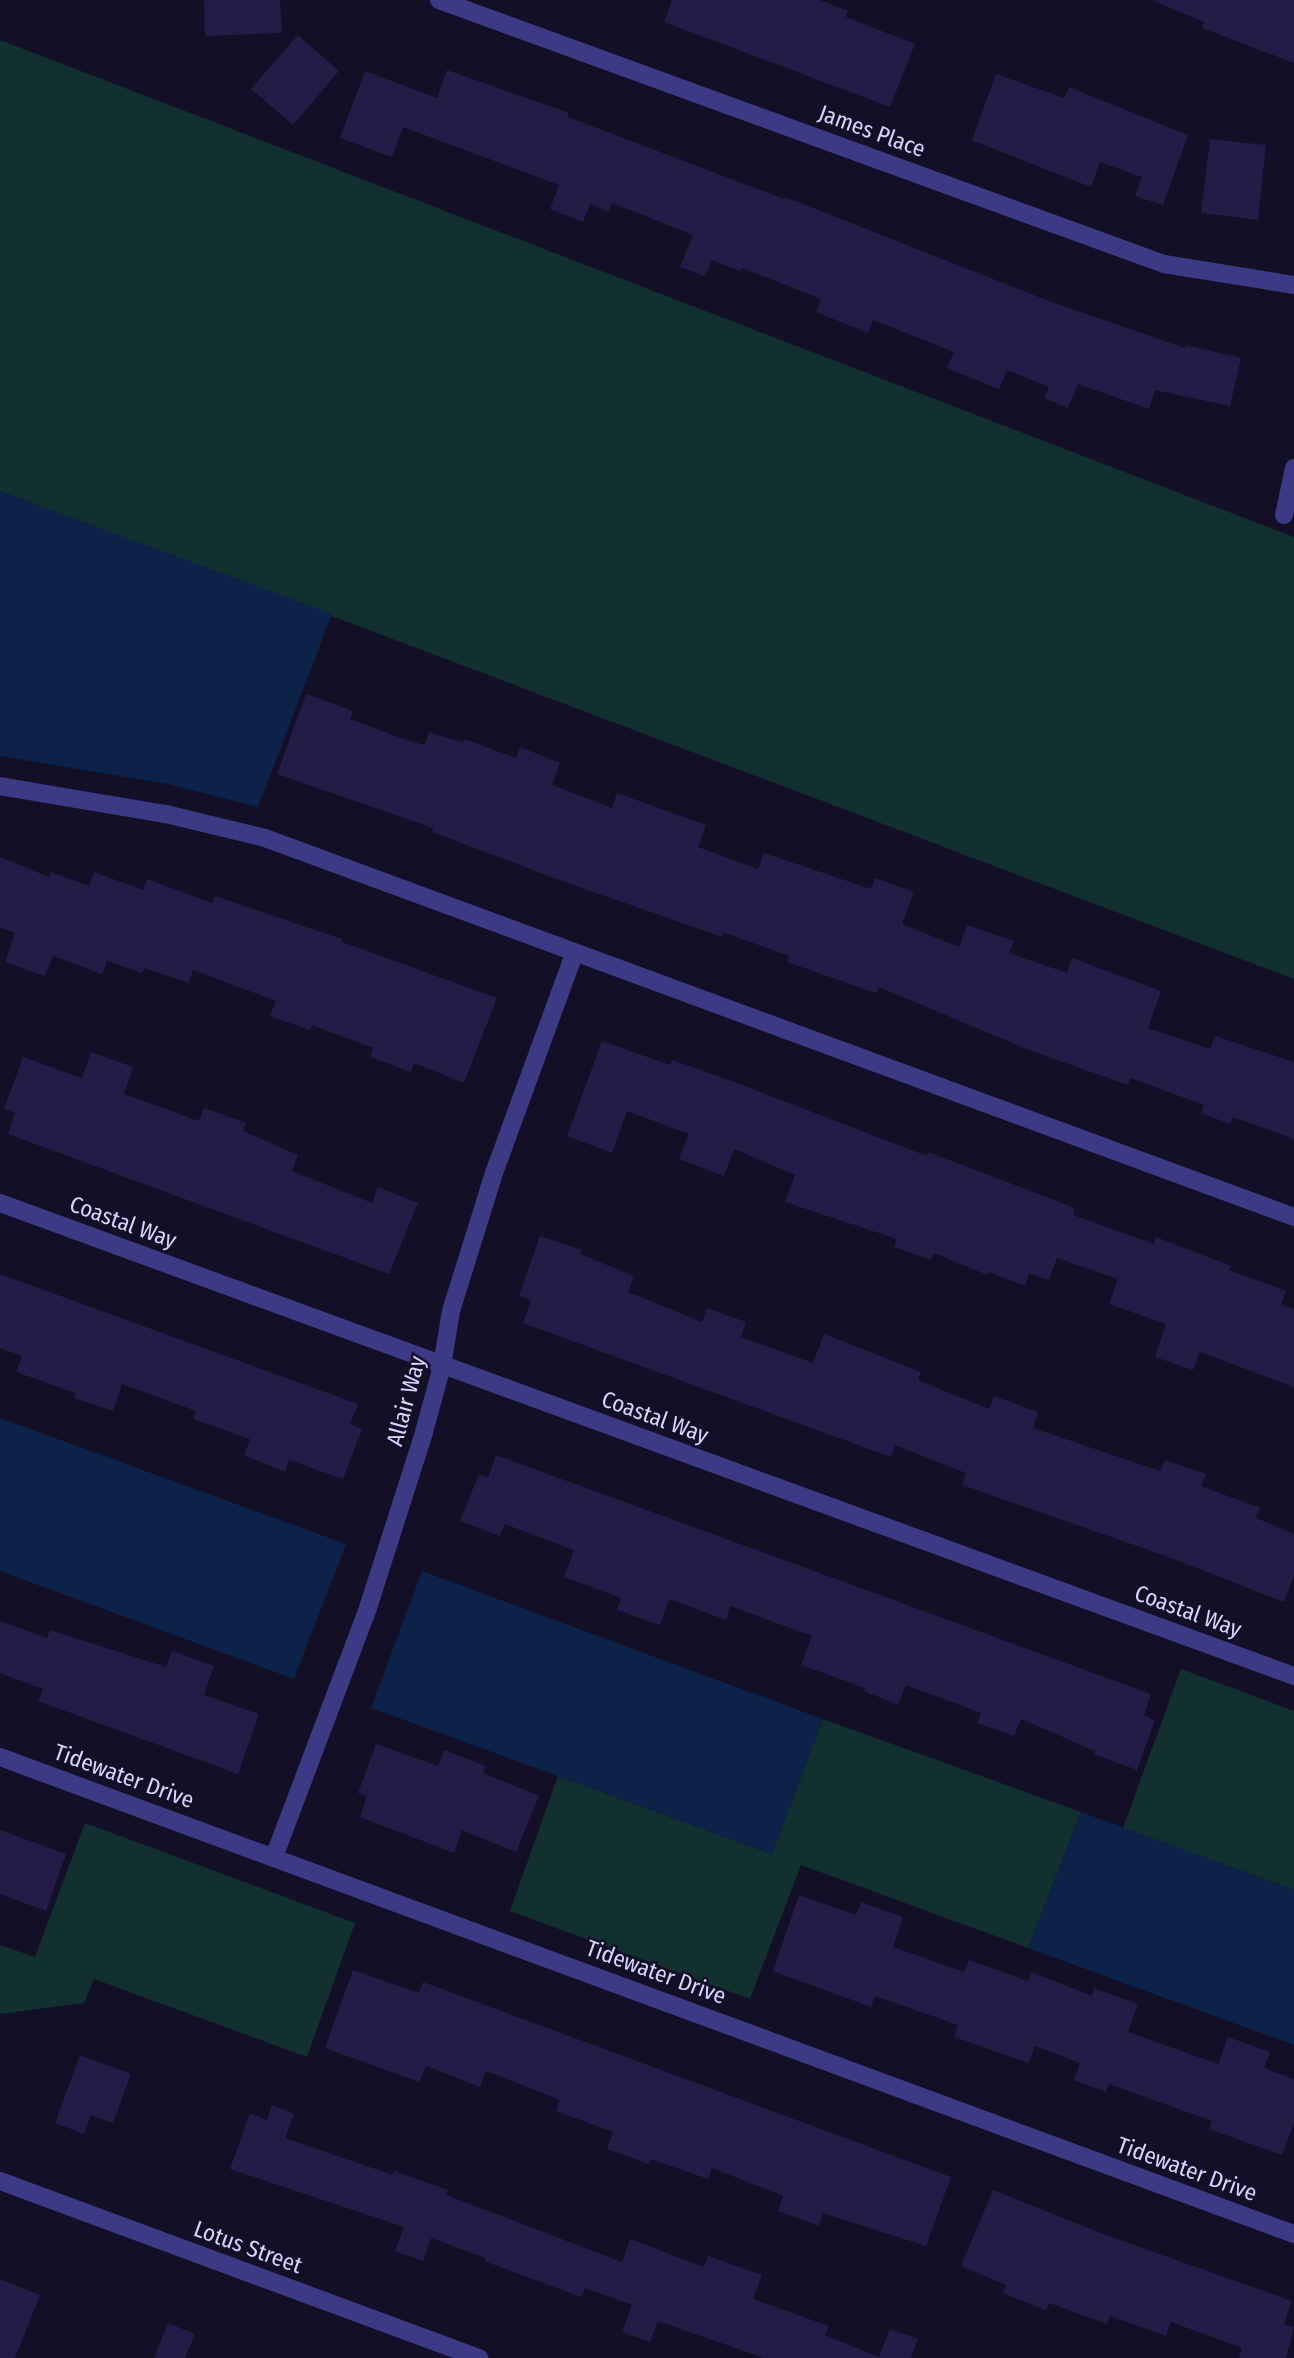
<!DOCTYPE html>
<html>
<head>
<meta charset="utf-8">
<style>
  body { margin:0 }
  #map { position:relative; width:1294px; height:2358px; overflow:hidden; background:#130f26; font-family:"Fira Sans Condensed",sans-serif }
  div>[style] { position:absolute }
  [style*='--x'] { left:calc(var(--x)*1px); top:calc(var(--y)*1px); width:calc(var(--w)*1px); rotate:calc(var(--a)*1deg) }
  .green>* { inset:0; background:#12302f }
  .water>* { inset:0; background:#0c2248 }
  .building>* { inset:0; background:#241b47 }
  .minor>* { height:18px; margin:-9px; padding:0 9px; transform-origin:9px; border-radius:9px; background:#3d3a85 }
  span { translate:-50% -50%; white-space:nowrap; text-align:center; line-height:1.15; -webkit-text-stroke:5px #130f26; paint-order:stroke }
  .street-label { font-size:23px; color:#d9d4ff }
</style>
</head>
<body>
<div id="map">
  <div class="green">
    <i style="clip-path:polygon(0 40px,1294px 537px,1294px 979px,0 491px)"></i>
    <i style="clip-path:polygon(1181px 1669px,1294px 1711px,1294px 1890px,1123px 1828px)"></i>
    <i style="clip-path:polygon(823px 1719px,1081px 1812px,1028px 1948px,801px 1865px,750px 1999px,510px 1911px,558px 1776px,772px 1854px)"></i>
    <i style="clip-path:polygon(85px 1823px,355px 1923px,307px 2057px,94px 1979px,84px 2003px,0 2014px,0 1945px,35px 1957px)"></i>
  </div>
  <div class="water">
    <i style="clip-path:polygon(0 491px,332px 614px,258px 807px,167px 784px,0 756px)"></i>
    <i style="clip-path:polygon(0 1418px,346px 1544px,294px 1679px,0 1571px)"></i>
    <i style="clip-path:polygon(422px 1571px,823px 1719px,772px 1854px,371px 1708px)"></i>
    <i style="clip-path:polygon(1081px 1812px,1294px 1890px,1294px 2045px,1028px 1948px)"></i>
  </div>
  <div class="building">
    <i style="clip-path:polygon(204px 0,280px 0,282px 33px,205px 36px)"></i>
    <i style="clip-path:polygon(672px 0,820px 0,848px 11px,846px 17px,915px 44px,890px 107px,664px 22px)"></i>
    <i style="clip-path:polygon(1152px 0,1294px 0,1294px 63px,1202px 28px,1204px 22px)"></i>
    <i style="clip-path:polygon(298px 35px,339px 71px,293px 125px,251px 89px)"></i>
    <i style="clip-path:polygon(447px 70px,569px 113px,568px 117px,784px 199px,785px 197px,1049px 301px,1185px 348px,1186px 345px,1241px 358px,1230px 406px,1155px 390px,1149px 409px,1078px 384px,1068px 408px,1044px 398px,1049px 387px,1007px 370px,999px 389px,947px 368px,954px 352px,873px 320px,868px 333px,816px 312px,821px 299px,742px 268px,740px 271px,712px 260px,705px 276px,680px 267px,693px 235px,612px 203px,609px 212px,590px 204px,583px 222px,550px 209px,559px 185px,403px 127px,392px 157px,340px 138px,365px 71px,437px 98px)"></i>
    <i style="clip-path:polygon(996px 74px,1064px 98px,1069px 87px,1188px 135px,1163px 205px,1135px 196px,1142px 177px,1100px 162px,1091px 187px,972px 140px)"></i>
    <i style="clip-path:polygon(1210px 139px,1266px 145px,1258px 220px,1201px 213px)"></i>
    <i style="clip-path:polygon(306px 694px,353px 711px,350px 719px,406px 740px,425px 745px,429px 732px,463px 743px,464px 739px,516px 758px,520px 747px,560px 763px,552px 785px,612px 808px,617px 793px,706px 825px,698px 847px,758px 869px,764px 853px,871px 889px,875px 878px,914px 892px,902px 924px,959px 947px,967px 925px,1014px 941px,1009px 953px,1067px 973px,1072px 958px,1161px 991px,1148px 1028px,1210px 1049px,1215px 1036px,1294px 1062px,1294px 1139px,1233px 1117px,1230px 1124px,1201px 1113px,1204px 1105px,1130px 1078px,1128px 1085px,1029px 1050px,879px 987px,876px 993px,787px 962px,789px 956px,723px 932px,722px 937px,565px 882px,432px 832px,433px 828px,277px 774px)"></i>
    <i style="clip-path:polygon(0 857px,49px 877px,51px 872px,89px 886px,94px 872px,143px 890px,147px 879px,212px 903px,215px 896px,342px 939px,342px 942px,497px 998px,464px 1083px,414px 1063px,411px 1072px,370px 1057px,373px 1048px,312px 1025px,310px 1030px,270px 1016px,276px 1001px,193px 970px,189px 983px,144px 968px,142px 973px,107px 961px,102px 974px,53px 956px,45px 976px,5px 962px,15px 933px,0 927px)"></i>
    <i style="clip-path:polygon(602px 1041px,670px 1065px,672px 1060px,729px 1080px,927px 1156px,928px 1152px,1075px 1208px,1073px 1215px,1154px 1244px,1156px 1237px,1231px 1266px,1229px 1270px,1286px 1291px,1281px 1305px,1294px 1309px,1294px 1387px,1200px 1352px,1193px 1370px,1155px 1357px,1166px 1324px,1109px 1304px,1118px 1279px,1057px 1258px,1049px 1280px,1029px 1273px,1025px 1286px,988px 1272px,987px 1275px,934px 1253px,931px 1260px,894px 1247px,897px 1239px,785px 1202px,795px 1175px,734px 1149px,724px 1176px,679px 1159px,689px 1134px,627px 1111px,612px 1153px,567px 1136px)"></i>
    <i style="clip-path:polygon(91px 1052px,133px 1067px,124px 1094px,199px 1121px,204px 1108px,246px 1123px,243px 1131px,298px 1155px,292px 1171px,372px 1203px,378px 1187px,418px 1203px,389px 1274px,8px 1134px,15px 1113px,4px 1109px,23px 1057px,82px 1078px)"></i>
    <i style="clip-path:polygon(540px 1236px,582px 1250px,580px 1254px,634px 1276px,628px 1292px,702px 1322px,707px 1308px,746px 1322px,741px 1337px,813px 1363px,824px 1334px,921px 1372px,918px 1380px,989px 1409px,994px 1396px,1038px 1412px,1033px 1428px,1160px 1471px,1165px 1460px,1206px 1474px,1201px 1486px,1260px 1508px,1256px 1518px,1294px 1534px,1294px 1576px,1284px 1602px,1163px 1555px,962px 1485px,966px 1473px,895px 1445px,891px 1457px,523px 1323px,531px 1300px,519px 1296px)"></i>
    <i style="clip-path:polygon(0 1274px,358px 1404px,350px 1424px,362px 1429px,343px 1479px,289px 1460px,285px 1472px,258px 1461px,244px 1455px,250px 1439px,193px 1419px,196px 1411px,122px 1384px,113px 1411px,74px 1398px,76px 1393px,16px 1372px,22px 1356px,0 1348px)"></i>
    <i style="clip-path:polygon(496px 1455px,1151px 1694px,1144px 1716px,1155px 1720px,1137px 1770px,1094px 1754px,1095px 1751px,1021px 1719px,1014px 1736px,977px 1723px,981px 1713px,906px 1685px,898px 1705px,864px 1691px,865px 1688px,801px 1665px,812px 1636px,730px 1606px,726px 1620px,669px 1599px,660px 1625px,617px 1610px,621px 1598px,564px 1577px,574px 1550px,505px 1524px,500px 1536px,460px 1521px,479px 1474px,488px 1478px)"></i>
    <i style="clip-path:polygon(0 1621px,47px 1638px,50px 1630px,166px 1667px,172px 1651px,214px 1666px,204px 1695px,259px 1714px,238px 1774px,38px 1701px,43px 1689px,0 1673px)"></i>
    <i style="clip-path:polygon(376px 1744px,438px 1766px,444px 1750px,486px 1766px,483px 1773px,539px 1796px,516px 1852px,462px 1830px,454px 1853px,360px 1817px,367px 1796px,358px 1793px)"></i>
    <i style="clip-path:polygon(0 1830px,66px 1854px,46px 1911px,0 1894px)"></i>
    <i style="clip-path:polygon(799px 1895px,856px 1915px,861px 1902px,903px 1917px,893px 1947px,964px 1972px,969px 1960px,1028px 1981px,1031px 1972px,1092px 1996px,1094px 1988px,1138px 2004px,1128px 2032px,1218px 2064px,1228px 2037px,1270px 2052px,1264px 2068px,1294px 2079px,1294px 2123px,1282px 2155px,1209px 2129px,1212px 2121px,1109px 2084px,1106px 2092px,1074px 2080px,1080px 2063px,1035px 2046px,1029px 2063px,954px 2037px,958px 2025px,875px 1996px,871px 2007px,773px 1971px)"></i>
    <i style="clip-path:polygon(353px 1970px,419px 1993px,423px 1982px,951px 2177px,926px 2246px,823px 2213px,819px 2226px,778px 2211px,783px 2196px,712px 2168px,708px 2179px,651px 2159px,649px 2164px,607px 2149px,613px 2132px,556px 2111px,560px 2100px,486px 2071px,480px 2087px,426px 2066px,419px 2082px,325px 2048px)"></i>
    <i style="clip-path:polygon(80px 2055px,131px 2074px,113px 2123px,91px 2115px,84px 2134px,55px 2123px)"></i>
    <i style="clip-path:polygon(272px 2105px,294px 2114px,285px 2138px,393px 2175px,394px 2171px,448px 2190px,446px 2195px,622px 2262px,630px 2239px,704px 2267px,708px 2256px,762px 2275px,753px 2299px,829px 2326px,825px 2335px,879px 2357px,890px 2329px,918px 2339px,911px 2358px,764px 2358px,658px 2321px,650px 2342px,622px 2332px,632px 2305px,585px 2288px,581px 2297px,484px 2261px,486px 2258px,431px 2238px,423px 2261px,395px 2251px,404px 2227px,230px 2169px,250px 2113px,267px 2120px)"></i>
    <i style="clip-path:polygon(993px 2190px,1106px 2235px,1292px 2301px,1284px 2324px,1294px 2327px,1286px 2358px,1239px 2358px,1242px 2348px,1171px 2322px,1166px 2336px,1110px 2316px,1107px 2324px,1049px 2303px,1046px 2310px,1003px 2293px,1006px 2285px,961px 2266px)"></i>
    <i style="clip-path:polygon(0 2279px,40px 2295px,15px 2358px,0 2358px)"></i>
    <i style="clip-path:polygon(168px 2323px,195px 2334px,185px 2358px,154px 2358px)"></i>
  </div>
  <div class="minor">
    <i style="--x:439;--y:0;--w:772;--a:20.01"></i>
    <i style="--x:1164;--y:264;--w:132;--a:9.2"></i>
    <i style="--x:1284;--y:515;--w:48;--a:-78"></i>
    <i style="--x:0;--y:786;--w:168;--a:9.6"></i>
    <i style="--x:166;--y:814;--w:102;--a:13.6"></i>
    <i style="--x:265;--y:838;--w:1097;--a:20.22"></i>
    <i style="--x:0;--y:1203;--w:1378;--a:20.08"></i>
    <i style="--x:0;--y:1757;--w:1379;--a:20.24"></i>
    <i style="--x:274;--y:1857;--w:266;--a:-69.3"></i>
    <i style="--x:368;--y:1608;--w:185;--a:-72.3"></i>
    <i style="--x:424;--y:1432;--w:68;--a:-74.7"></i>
    <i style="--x:442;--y:1366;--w:56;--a:-80.7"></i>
    <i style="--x:451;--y:1311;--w:145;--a:-72.7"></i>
    <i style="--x:494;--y:1173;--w:233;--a:-69.9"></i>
    <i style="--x:0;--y:2181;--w:511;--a:20.28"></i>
  </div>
  <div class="street-label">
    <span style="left:872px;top:131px;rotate:20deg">James Place</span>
    <span style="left:123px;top:1222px;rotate:20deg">Coastal Way</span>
    <span style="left:406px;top:1401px;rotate:-75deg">Allair Way</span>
    <span style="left:655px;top:1417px;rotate:20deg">Coastal Way</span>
    <span style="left:1188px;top:1611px;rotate:20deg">Coastal Way</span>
    <span style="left:124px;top:1776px;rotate:20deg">Tidewater Drive</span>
    <span style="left:656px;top:1972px;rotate:20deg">Tidewater Drive</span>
    <span style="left:1187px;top:2169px;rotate:20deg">Tidewater Drive</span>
    <span style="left:248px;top:2247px;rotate:20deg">Lotus Street</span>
  </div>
</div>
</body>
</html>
